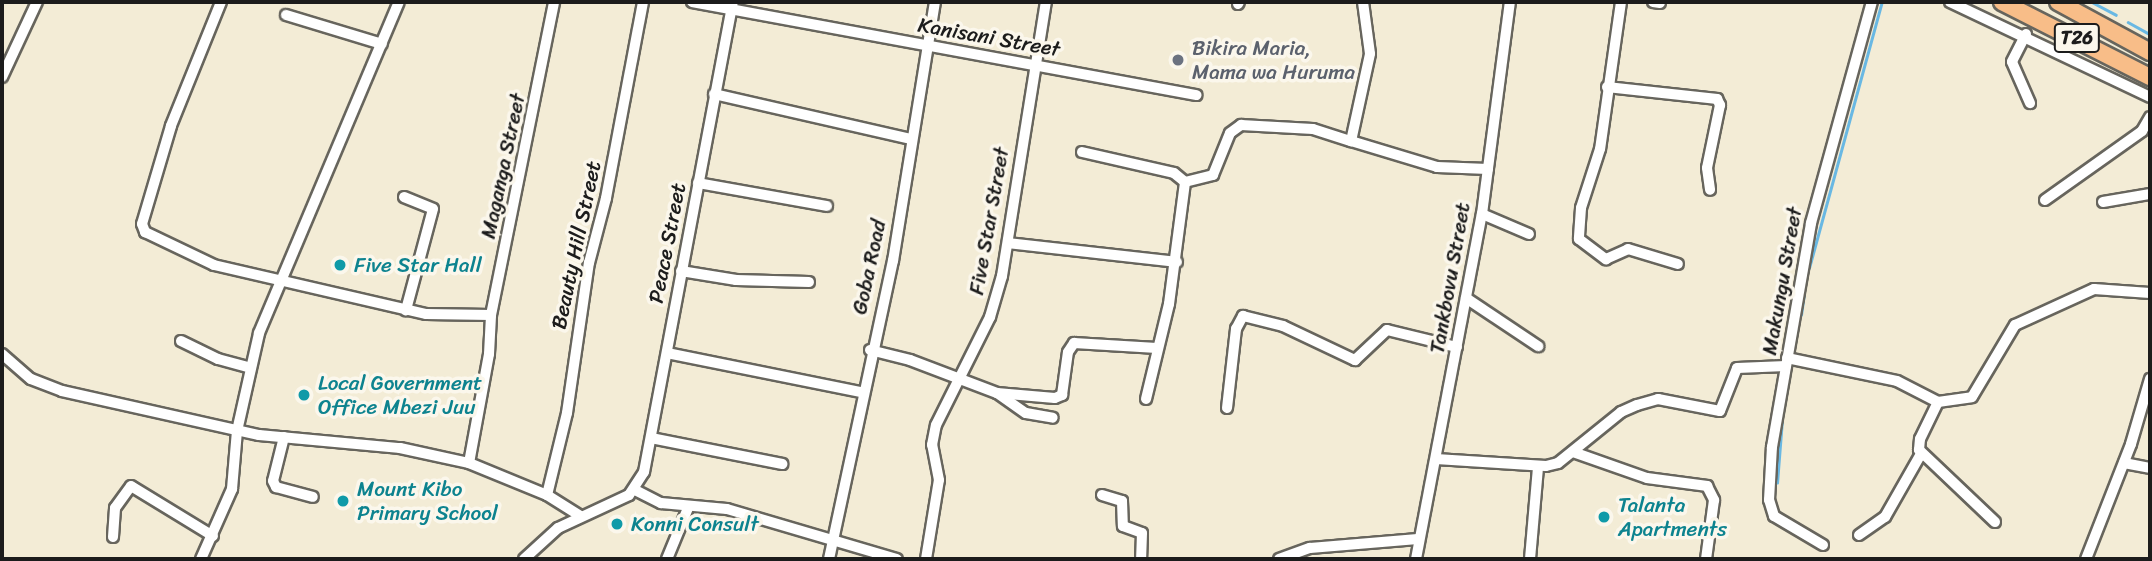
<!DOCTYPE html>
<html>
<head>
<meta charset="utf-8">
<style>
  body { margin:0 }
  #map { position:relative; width:2152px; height:561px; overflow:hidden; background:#f3ecd6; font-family:Sriracha,sans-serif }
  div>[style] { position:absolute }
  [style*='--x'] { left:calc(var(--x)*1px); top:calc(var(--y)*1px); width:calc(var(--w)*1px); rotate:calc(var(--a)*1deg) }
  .stream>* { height:2.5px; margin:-1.25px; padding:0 1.25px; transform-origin:1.25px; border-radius:1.25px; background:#69b8e3 }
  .roads { filter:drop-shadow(2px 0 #67655d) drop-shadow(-2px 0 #67655d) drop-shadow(0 2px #67655d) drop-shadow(0 -2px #67655d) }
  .minor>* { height:10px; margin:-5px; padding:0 5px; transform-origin:5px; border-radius:5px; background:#fff }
  .highway>* { height:16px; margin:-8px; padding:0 8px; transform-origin:8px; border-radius:8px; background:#f8bd88 }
  .dots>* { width:19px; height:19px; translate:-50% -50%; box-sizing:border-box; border:4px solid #fbf7ec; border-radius:50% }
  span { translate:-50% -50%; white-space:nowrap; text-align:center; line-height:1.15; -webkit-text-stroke:7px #fbf7ec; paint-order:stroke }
  .shield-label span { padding:2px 5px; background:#fbf7ec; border:2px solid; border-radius:5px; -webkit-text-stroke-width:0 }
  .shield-label { font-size:19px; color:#1c1c1c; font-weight:700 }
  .street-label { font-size:21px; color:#1c1c1c }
  .worship-label { font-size:21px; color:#5b616d }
  .left { translate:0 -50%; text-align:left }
  .culture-label { font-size:21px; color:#0d838f }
  .frame { position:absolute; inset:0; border:4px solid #1c1c1c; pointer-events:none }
</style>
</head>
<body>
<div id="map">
  <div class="stream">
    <i style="--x:2092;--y:2;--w:27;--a:28"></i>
    <i style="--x:2128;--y:22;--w:25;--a:29"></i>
    <i style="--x:1809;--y:268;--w:276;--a:-74.7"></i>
    <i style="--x:1801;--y:315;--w:21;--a:-82"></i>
    <i style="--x:1777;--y:483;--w:63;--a:-85.5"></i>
  </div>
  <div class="roads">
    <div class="minor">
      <i style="--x:221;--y:2;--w:134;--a:112"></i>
      <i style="--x:171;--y:126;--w:102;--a:106.5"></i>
      <i style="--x:142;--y:224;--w:9;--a:69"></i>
      <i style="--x:145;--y:232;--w:76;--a:25.6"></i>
      <i style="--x:214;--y:265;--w:218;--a:13"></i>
      <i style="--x:426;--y:314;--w:65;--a:0.9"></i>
      <i style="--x:692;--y:2;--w:513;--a:10.45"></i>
      <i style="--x:1363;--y:2;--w:52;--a:82.3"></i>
      <i style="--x:1370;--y:54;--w:89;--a:102.3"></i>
      <i style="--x:1351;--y:141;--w:90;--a:16.8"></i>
      <i style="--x:1437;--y:167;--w:51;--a:2.2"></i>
      <i style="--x:1621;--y:2;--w:148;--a:98.1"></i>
      <i style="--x:1600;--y:149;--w:62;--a:107.9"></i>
      <i style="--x:1581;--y:208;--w:31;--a:94"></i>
      <i style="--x:1579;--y:239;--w:34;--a:37"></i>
      <i style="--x:1606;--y:259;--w:24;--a:-24"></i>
      <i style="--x:1628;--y:249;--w:52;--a:16.7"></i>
      <i style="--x:1653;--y:2;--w:7;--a:8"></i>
      <i style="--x:1950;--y:2;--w:221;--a:25.4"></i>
      <i style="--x:1238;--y:4;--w:2;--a:-63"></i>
      <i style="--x:286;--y:15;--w:100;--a:16.8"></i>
      <i style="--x:2026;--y:34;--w:31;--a:117"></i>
      <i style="--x:2012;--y:62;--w:45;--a:66.3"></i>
      <i style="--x:2;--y:77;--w:83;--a:-65"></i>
      <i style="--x:1607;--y:87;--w:111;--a:6.2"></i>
      <i style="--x:1717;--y:99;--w:7;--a:63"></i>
      <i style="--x:1720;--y:105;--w:64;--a:101.7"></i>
      <i style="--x:1707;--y:168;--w:22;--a:82"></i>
      <i style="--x:714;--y:94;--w:202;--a:12.9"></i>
      <i style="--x:1082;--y:152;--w:94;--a:12.9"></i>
      <i style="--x:1174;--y:173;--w:14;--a:39"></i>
      <i style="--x:1185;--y:182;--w:29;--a:-14"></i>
      <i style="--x:1213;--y:175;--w:45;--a:-68"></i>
      <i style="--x:1230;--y:133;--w:14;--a:-36"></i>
      <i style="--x:1241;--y:125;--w:72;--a:3.2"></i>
      <i style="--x:1313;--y:129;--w:40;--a:18"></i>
      <i style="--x:698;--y:183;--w:131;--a:10.1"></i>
      <i style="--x:404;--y:197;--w:31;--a:22"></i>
      <i style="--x:433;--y:209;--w:105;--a:105"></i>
      <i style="--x:2045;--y:200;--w:119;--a:-35.4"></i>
      <i style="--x:2142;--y:131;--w:16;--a:-60"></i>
      <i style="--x:2103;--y:202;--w:48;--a:-9.7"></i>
      <i style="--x:1482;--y:214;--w:51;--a:23.1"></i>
      <i style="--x:1008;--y:243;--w:170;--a:6.4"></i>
      <i style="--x:681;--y:271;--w:56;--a:9.3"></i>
      <i style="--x:736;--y:280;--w:73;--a:1.6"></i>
      <i style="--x:1466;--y:298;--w:87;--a:33.7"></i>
      <i style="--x:181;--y:341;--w:41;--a:25.9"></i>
      <i style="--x:218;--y:359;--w:34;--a:15"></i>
      <i style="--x:870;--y:350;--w:41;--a:14"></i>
      <i style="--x:910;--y:360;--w:93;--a:20.8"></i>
      <i style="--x:997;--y:393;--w:58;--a:4.9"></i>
      <i style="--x:1055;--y:398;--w:8;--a:-23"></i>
      <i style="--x:1062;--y:395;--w:43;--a:-82.1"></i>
      <i style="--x:1068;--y:352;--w:11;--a:-56"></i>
      <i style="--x:1074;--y:343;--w:83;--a:3.4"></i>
      <i style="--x:667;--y:353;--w:198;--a:11.4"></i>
      <i style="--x:2;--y:354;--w:38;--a:41"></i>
      <i style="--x:31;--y:379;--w:33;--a:21"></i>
      <i style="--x:62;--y:391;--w:202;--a:12.6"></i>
      <i style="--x:259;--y:435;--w:142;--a:5.3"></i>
      <i style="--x:400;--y:448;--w:71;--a:12.3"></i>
      <i style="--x:469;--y:463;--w:84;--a:22.3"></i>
      <i style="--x:547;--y:495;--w:39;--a:32"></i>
      <i style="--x:1787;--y:358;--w:112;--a:11.8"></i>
      <i style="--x:1897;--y:381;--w:46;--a:27.1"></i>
      <i style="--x:997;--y:393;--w:35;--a:35"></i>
      <i style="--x:1026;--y:413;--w:27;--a:10"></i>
      <i style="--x:1146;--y:399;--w:98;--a:-76.4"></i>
      <i style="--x:1169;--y:304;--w:123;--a:-82.5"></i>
      <i style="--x:1227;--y:408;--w:80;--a:-83.5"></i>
      <i style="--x:1236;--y:329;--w:15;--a:-62"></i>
      <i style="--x:1243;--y:316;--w:41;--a:14"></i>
      <i style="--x:1283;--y:326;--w:80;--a:25.3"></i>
      <i style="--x:1355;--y:360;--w:44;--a:-43.2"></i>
      <i style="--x:1387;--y:330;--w:72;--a:13.7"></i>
      <i style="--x:284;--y:437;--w:45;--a:104"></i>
      <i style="--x:273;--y:481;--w:7;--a:63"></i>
      <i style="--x:276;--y:487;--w:38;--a:15"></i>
      <i style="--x:651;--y:438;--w:134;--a:11.2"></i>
      <i style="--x:1573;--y:452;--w:78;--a:19.4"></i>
      <i style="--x:1647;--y:478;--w:61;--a:7.6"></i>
      <i style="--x:1707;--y:486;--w:16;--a:63"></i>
      <i style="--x:1714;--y:500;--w:60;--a:97.7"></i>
      <i style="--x:1436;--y:459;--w:110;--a:3.6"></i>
      <i style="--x:1546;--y:466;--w:12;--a:-14"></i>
      <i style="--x:1558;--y:463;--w:81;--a:-39"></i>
      <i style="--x:1621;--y:412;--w:17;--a:-24"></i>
      <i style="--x:1637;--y:405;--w:22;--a:-16"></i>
      <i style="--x:1658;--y:399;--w:63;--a:11"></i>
      <i style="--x:1720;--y:411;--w:46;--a:-68.4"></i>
      <i style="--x:1737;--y:368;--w:49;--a:-2.3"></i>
      <i style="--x:469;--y:463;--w:111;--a:-79.6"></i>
      <i style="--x:489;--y:354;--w:39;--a:-87"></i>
      <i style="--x:491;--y:315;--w:319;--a:-78.6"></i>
      <i style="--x:2124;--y:463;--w:26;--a:11"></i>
      <i style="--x:635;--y:490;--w:29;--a:27"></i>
      <i style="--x:661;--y:503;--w:66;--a:5.2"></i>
      <i style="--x:727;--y:509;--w:177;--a:16.4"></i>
      <i style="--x:547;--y:495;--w:84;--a:-76.3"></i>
      <i style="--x:567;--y:413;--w:152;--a:-81.7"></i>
      <i style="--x:589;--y:263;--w:67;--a:-75.3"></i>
      <i style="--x:606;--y:198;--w:199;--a:-79.3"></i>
      <i style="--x:1102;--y:495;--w:21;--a:17"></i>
      <i style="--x:1122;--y:501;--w:25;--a:88"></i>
      <i style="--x:1123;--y:526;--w:20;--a:20"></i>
      <i style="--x:1142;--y:533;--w:26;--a:92"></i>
      <i style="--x:1995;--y:522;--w:105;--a:-136.5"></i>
      <i style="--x:1919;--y:450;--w:11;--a:-85"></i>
      <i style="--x:1920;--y:439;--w:41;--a:-64.1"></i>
      <i style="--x:1938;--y:402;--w:34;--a:-8"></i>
      <i style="--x:1972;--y:397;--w:84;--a:-59.2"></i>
      <i style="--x:2015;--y:325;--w:87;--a:-24.5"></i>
      <i style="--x:2094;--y:289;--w:56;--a:4.1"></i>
      <i style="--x:1859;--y:535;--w:32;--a:-35"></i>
      <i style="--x:1885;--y:517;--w:73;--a:-60.3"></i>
      <i style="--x:113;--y:537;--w:29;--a:-86"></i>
      <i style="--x:115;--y:508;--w:27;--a:-54"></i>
      <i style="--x:131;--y:486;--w:96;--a:31.4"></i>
      <i style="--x:1823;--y:545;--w:57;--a:-149.4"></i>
      <i style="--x:1774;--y:516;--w:17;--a:-107"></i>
      <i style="--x:1769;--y:500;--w:53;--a:-86.8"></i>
      <i style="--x:1772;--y:447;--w:227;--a:-80.1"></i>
      <i style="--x:1811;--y:223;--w:229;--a:-74.6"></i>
      <i style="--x:201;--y:559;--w:77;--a:-66.1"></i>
      <i style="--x:232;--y:489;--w:58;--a:-85.1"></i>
      <i style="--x:237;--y:431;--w:100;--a:-77.3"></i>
      <i style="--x:259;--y:333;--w:359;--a:-67.1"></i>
      <i style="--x:524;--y:559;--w:46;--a:-42.4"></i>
      <i style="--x:558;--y:528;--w:78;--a:-24.9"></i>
      <i style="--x:629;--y:495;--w:27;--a:-57"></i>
      <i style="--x:644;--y:472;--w:478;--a:-79.3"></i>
      <i style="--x:667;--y:559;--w:55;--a:-67.6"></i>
      <i style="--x:829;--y:559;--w:305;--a:-77.9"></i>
      <i style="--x:893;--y:261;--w:262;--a:-80.8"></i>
      <i style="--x:926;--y:559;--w:80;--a:-80.7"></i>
      <i style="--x:939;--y:480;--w:36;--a:-101"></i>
      <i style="--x:932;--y:445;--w:20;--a:-79"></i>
      <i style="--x:936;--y:425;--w:121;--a:-63.4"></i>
      <i style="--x:990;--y:317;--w:43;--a:-73.7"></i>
      <i style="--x:1002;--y:276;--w:278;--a:-80.9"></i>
      <i style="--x:1279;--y:559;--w:33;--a:-20"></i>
      <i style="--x:1310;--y:548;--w:108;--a:-4.8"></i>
      <i style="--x:1416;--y:559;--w:351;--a:-79.2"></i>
      <i style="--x:1482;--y:214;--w:214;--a:-82.5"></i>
      <i style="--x:1530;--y:559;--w:91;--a:-85"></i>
      <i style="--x:2086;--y:559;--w:123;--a:-68.6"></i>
      <i style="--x:2131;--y:444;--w:68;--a:-73.7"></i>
    </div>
    <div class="highway">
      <i style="--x:2002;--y:2;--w:166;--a:26.9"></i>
      <i style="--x:2058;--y:2;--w:105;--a:28.5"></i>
    </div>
  </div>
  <div class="dots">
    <i style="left:1178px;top:60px;background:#6b7280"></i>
    <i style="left:340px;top:265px;background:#0f9aa8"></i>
    <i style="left:304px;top:395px;background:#0f9aa8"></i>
    <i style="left:343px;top:501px;background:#0f9aa8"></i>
    <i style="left:1604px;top:517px;background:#0f9aa8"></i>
    <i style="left:617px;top:524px;background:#0f9aa8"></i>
  </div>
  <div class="shield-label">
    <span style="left:2077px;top:38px">T26</span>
  </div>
  <div class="street-label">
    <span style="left:989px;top:37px;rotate:10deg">Kanisani Street</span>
    <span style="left:503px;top:166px;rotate:-78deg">Maganga Street</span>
    <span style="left:989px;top:221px;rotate:-80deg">Five Star Street</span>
    <span style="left:667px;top:243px;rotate:-79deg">Peace Street</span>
    <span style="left:576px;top:245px;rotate:-78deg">Beauty Hill Street</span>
    <span style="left:869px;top:267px;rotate:-78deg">Goba Road</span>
    <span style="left:1450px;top:278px;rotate:-80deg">Tankbovu Street</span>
    <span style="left:1782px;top:281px;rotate:-80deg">Makungu Street</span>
  </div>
  <div class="worship-label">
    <span class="left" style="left:1192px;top:60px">Bikira Maria,<br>Mama wa Huruma</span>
  </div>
  <div class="culture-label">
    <span class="left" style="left:354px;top:265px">Five Star Hall</span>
    <span class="left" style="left:318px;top:395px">Local Government<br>Office Mbezi Juu</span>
    <span class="left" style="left:357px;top:501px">Mount Kibo<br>Primary School</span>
    <span class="left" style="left:1618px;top:517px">Talanta<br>Apartments</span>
    <span class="left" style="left:631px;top:524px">Konni Consult</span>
  </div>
  <div class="frame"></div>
</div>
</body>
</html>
